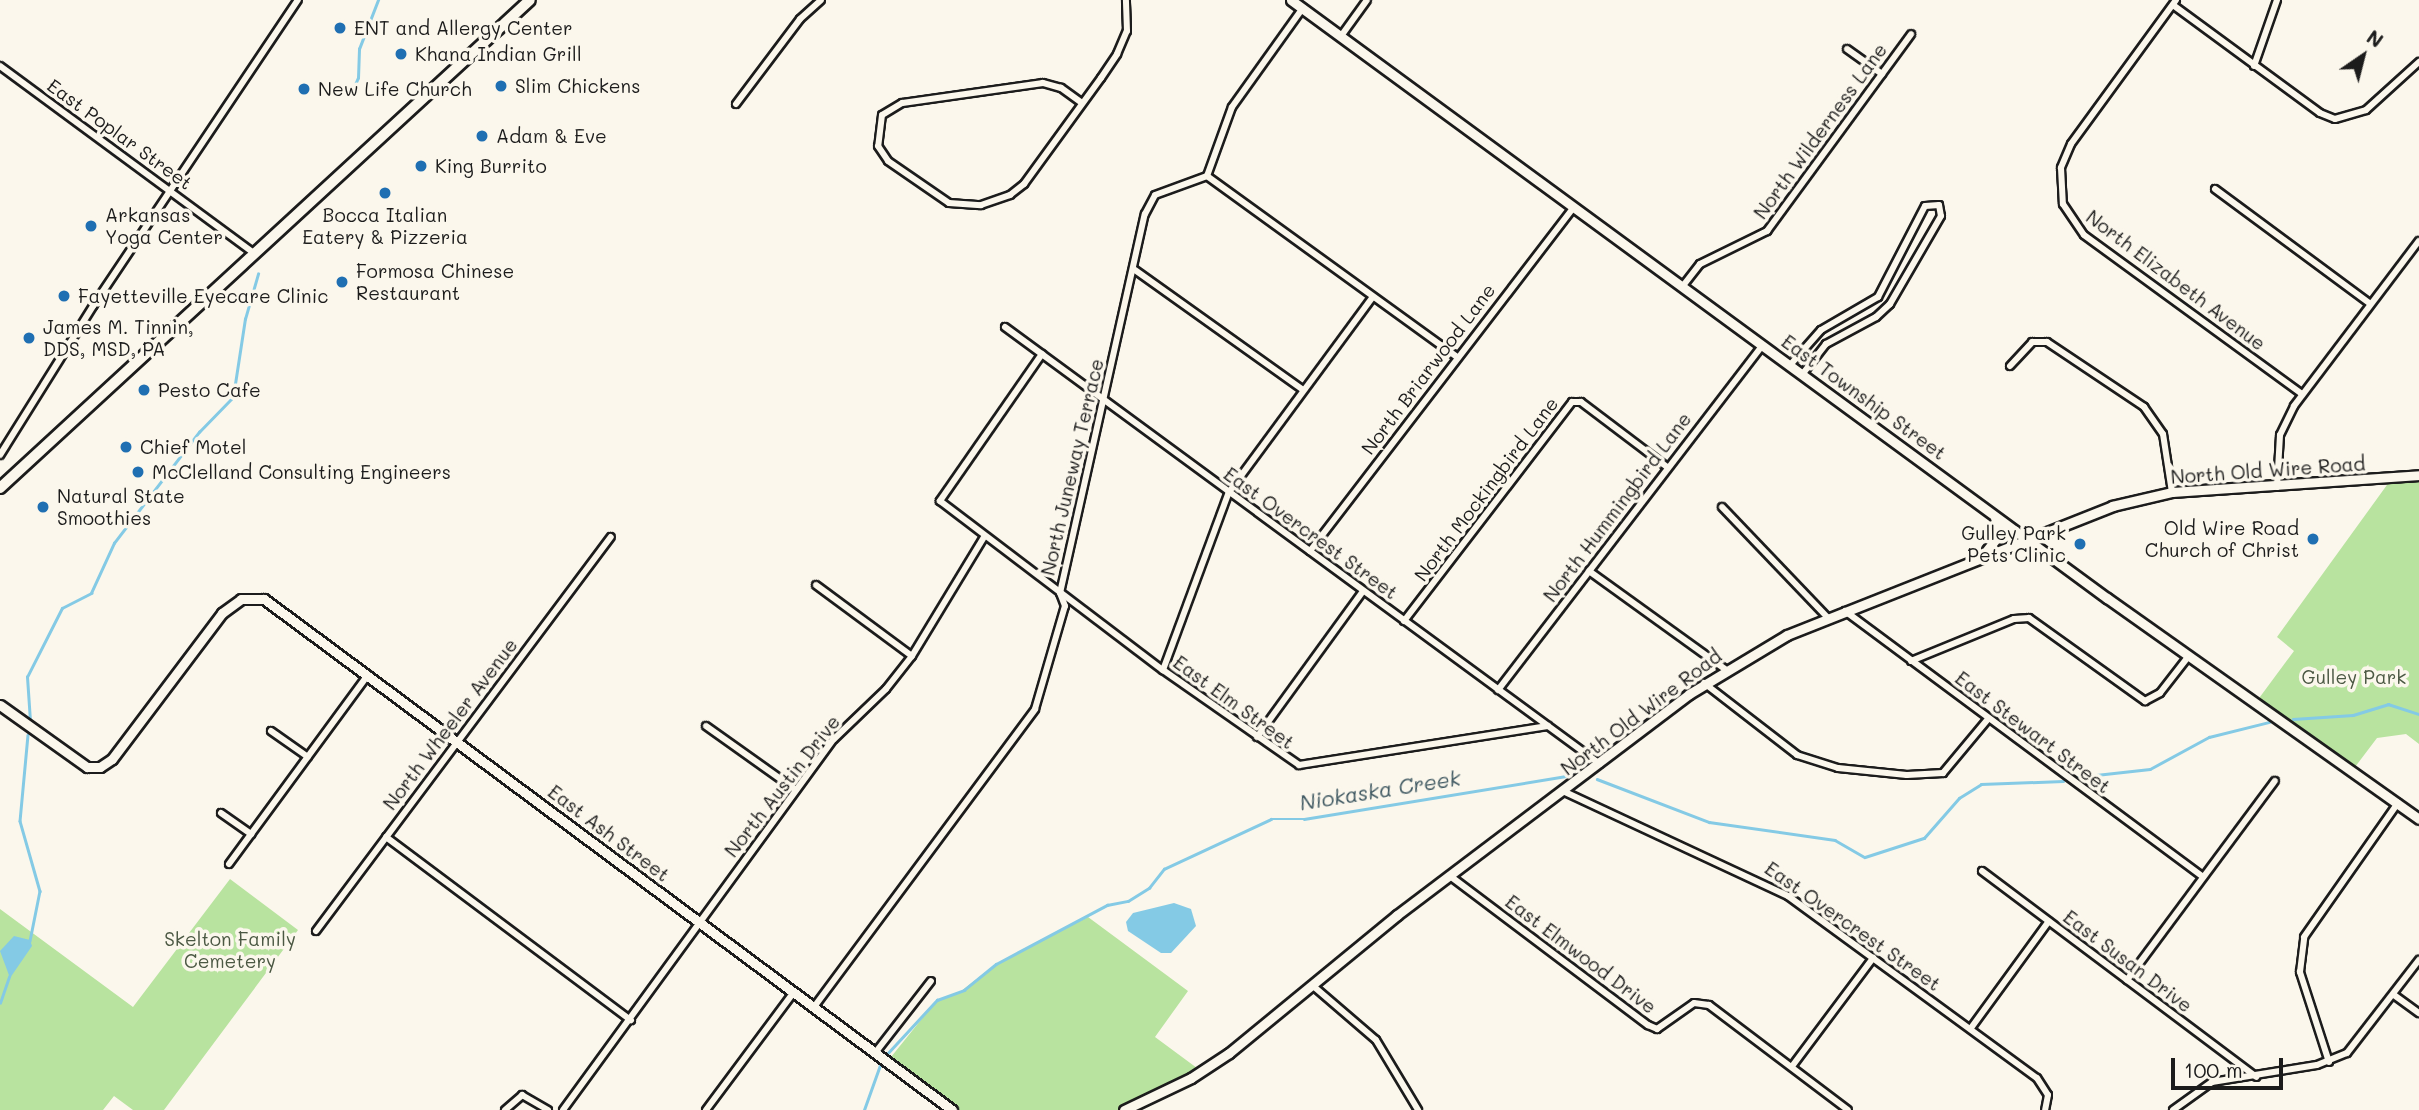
<!DOCTYPE html>
<html>
<head>
<meta charset="utf-8">
<style>
  body { margin:0 }
  #map { position:relative; width:2419px; height:1110px; overflow:hidden; background:#fbf7ec; font-family:Mali,sans-serif }
  div>[style] { position:absolute }
  [style*='--x'] { left:calc(var(--x)*1px); top:calc(var(--y)*1px); width:calc(var(--w)*1px); rotate:calc(var(--a)*1deg) }
  .green>* { inset:0; background:#b8e39f }
  .water>* { inset:0; background:#84cae5 }
  .stream>* { height:2.5px; margin:-1.25px; padding:0 1.25px; transform-origin:1.25px; border-radius:1.25px; background:#84cae5 }
  .roads { filter:drop-shadow(2px 0 #1c1c1c) drop-shadow(-2px 0 #1c1c1c) drop-shadow(0 2px #1c1c1c) drop-shadow(0 -2px #1c1c1c) }
  .street>* { height:6px; margin:-3px; padding:0 3px; transform-origin:3px; border-radius:3px; background:#fbf7ec }
  .secondary>* { height:9px; margin:-4.5px; padding:0 4.5px; transform-origin:4.5px; border-radius:4.5px; background:#fbf7ec }
  .primary>* { height:10px; margin:-5px; padding:0 5px; transform-origin:5px; border-radius:5px; background:#fbf7ec }
  .dots>* { width:19px; height:19px; translate:-50% -50%; box-sizing:border-box; border:4px solid #fbf7ec; border-radius:50% }
  span { translate:-50% -50%; white-space:nowrap; text-align:center; line-height:1.15; -webkit-text-stroke:7px #fbf7ec; paint-order:stroke }
  .poi-label { font-size:19px; color:#1c1c1c }
  .left { translate:0 -50%; text-align:left }
  .right { translate:-100% -50%; text-align:right }
  .street-label { font-size:19px; color:#1c1c1c }
  .park-label { font-size:19px; color:#4b5843 }
  .water-label { font-size:21px; color:#405962; font-style:italic }
  .north { position:absolute; left:2328px; top:21px; width:70px; height:70px; -webkit-text-stroke:5px #fbf7ec; paint-order:stroke; rotate:35deg; font-size:19px; font-weight:700; line-height:28px; text-align:center; color:#1c1c1c }
  .north::after { content:''; display:block; margin:auto; width:24px; height:32px; background:#1c1c1c; clip-path:polygon(50% 0,100% 100%,50% 72%,0 100%) }
  .scale { position:absolute; left:2171px; top:1058px; width:112px; height:32px; box-sizing:border-box; border:4px solid #1c1c1c; border-top:0; padding-left:9px; font-size:21px; line-height:24px; white-space:nowrap; color:#1c1c1c; -webkit-text-stroke:5px #fbf7ec; paint-order:stroke }
</style>
</head>
<body>
<div id="map">
  <div class="green">
    <i style="clip-path:polygon(2419px 475px,2419px 744px,2406px 734px,2377px 738px,2352px 771px,2254px 705px,2294px 651px,2277px 637px,2392px 478px)"></i>
    <i style="clip-path:polygon(230px 879px,298px 930px,164px 1110px,133px 1110px,114px 1096px,103px 1110px,0 1110px,0 909px,133px 1007px)"></i>
    <i style="clip-path:polygon(1088px 917px,1188px 991px,1155px 1037px,1201px 1071px,1124px 1110px,952px 1110px,887px 1062px,937px 1000px,960px 992px,996px 964px)"></i>
  </div>
  <div class="water">
    <i style="clip-path:polygon(1174px 903px,1191px 909px,1196px 926px,1171px 953px,1161px 953px,1128px 931px,1126px 922px,1133px 913px)"></i>
    <i style="clip-path:polygon(14px 936px,30px 940px,32px 946px,10px 978px,0 951px)"></i>
  </div>
  <div class="stream">
    <i style="--x:353;--y:89;--w:12;--a:-66"></i>
    <i style="--x:358;--y:78;--w:29;--a:-88"></i>
    <i style="--x:359;--y:49;--w:53;--a:-68.8"></i>
    <i style="--x:2293;--y:719;--w:60;--a:-3.8"></i>
    <i style="--x:2353;--y:715;--w:37;--a:-17"></i>
    <i style="--x:2388;--y:704;--w:33;--a:18"></i>
    <i style="--x:30;--y:721;--w:44;--a:-93.9"></i>
    <i style="--x:27;--y:677;--w:77;--a:-63.1"></i>
    <i style="--x:62;--y:608;--w:33;--a:-27"></i>
    <i style="--x:91;--y:593;--w:55;--a:-65.3"></i>
    <i style="--x:114;--y:543;--w:140;--a:-52.6"></i>
    <i style="--x:199;--y:432;--w:49;--a:-45.8"></i>
    <i style="--x:233;--y:397;--w:79;--a:-81.3"></i>
    <i style="--x:245;--y:319;--w:47;--a:-73.9"></i>
    <i style="--x:28;--y:735;--w:86;--a:95.3"></i>
    <i style="--x:20;--y:821;--w:73;--a:74.1"></i>
    <i style="--x:40;--y:891;--w:51;--a:101.3"></i>
    <i style="--x:2078;--y:777;--w:72;--a:-6.3"></i>
    <i style="--x:2150;--y:769;--w:67;--a:-28.5"></i>
    <i style="--x:2209;--y:737;--w:62;--a:-14"></i>
    <i style="--x:1597;--y:779;--w:120;--a:21"></i>
    <i style="--x:1709;--y:822;--w:127;--a:8.1"></i>
    <i style="--x:1835;--y:840;--w:34;--a:30"></i>
    <i style="--x:1865;--y:857;--w:62;--a:-17.9"></i>
    <i style="--x:1924;--y:838;--w:53;--a:-48.8"></i>
    <i style="--x:1959;--y:798;--w:26;--a:-32"></i>
    <i style="--x:1981;--y:784;--w:82;--a:-2.1"></i>
    <i style="--x:0;--y:1003;--w:28;--a:-71"></i>
    <i style="--x:886;--y:1055;--w:75;--a:-47.2"></i>
    <i style="--x:937;--y:1000;--w:29;--a:-20"></i>
    <i style="--x:964;--y:990;--w:41;--a:-39.1"></i>
    <i style="--x:996;--y:964;--w:126;--a:-28"></i>
    <i style="--x:1107;--y:905;--w:21;--a:-11"></i>
    <i style="--x:1128;--y:901;--w:25;--a:-32"></i>
    <i style="--x:1149;--y:888;--w:24;--a:-52"></i>
    <i style="--x:1164;--y:869;--w:118;--a:-25"></i>
    <i style="--x:1271;--y:819;--w:33;--a:0"></i>
    <i style="--x:1304;--y:819;--w:273;--a:-9.3"></i>
    <i style="--x:864;--y:1110;--w:48;--a:-70.4"></i>
  </div>
  <div class="roads">
    <div class="street">
      <i style="--x:2176;--y:0;--w:178;--a:126.1"></i>
      <i style="--x:2071;--y:144;--w:26;--a:113"></i>
      <i style="--x:2061;--y:168;--w:36;--a:87"></i>
      <i style="--x:2063;--y:204;--w:37;--a:56"></i>
      <i style="--x:2084;--y:235;--w:270;--a:36.1"></i>
      <i style="--x:2173;--y:5;--w:182;--a:36.3"></i>
      <i style="--x:2320;--y:113;--w:16;--a:22"></i>
      <i style="--x:2335;--y:119;--w:32;--a:-16"></i>
      <i style="--x:2366;--y:110;--w:72;--a:-42.2"></i>
      <i style="--x:1341;--y:36;--w:44;--a:-54.2"></i>
      <i style="--x:1847;--y:49;--w:43;--a:35.5"></i>
      <i style="--x:0;--y:66;--w:315;--a:36.4"></i>
      <i style="--x:2254;--y:66;--w:70;--a:-70.8"></i>
      <i style="--x:1082;--y:103;--w:26;--a:-144"></i>
      <i style="--x:1061;--y:88;--w:19;--a:-164"></i>
      <i style="--x:1043;--y:83;--w:142;--a:171.9"></i>
      <i style="--x:902;--y:103;--w:23;--a:149"></i>
      <i style="--x:882;--y:115;--w:31;--a:97"></i>
      <i style="--x:878;--y:146;--w:18;--a:56"></i>
      <i style="--x:888;--y:161;--w:74;--a:34.5"></i>
      <i style="--x:949;--y:203;--w:32;--a:4"></i>
      <i style="--x:981;--y:205;--w:31;--a:-19"></i>
      <i style="--x:1010;--y:195;--w:18;--a:-38"></i>
      <i style="--x:1024;--y:184;--w:131;--a:-54"></i>
      <i style="--x:1101;--y:78;--w:29;--a:-56"></i>
      <i style="--x:1117;--y:54;--w:25;--a:-67"></i>
      <i style="--x:1127;--y:31;--w:31;--a:-92"></i>
      <i style="--x:736;--y:104;--w:106;--a:-53"></i>
      <i style="--x:800;--y:19;--w:28;--a:-42"></i>
      <i style="--x:1207;--y:176;--w:307;--a:35.9"></i>
      <i style="--x:2215;--y:189;--w:192;--a:36.5"></i>
      <i style="--x:1135;--y:270;--w:206;--a:35.5"></i>
      <i style="--x:1682;--y:287;--w:29;--a:-52"></i>
      <i style="--x:1700;--y:264;--w:75;--a:-26.2"></i>
      <i style="--x:1767;--y:231;--w:244;--a:-53.8"></i>
      <i style="--x:1005;--y:327;--w:738;--a:36.3"></i>
      <i style="--x:1042;--y:354;--w:179;--a:124.8"></i>
      <i style="--x:940;--y:501;--w:280;--a:37.2"></i>
      <i style="--x:1163;--y:670;--w:166;--a:34.9"></i>
      <i style="--x:1299;--y:765;--w:252;--a:-8.9"></i>
      <i style="--x:1791;--y:364;--w:45;--a:-48.6"></i>
      <i style="--x:1821;--y:330;--w:66;--a:-30.1"></i>
      <i style="--x:1878;--y:297;--w:102;--a:-62.7"></i>
      <i style="--x:1925;--y:206;--w:14;--a:-4"></i>
      <i style="--x:1939;--y:205;--w:11;--a:80"></i>
      <i style="--x:1941;--y:216;--w:102;--a:120.1"></i>
      <i style="--x:1890;--y:304;--w:19;--a:137"></i>
      <i style="--x:1876;--y:317;--w:57;--a:151.6"></i>
      <i style="--x:1826;--y:344;--w:37;--a:128"></i>
      <i style="--x:2010;--y:366;--w:33;--a:-47"></i>
      <i style="--x:2032;--y:342;--w:15;--a:0"></i>
      <i style="--x:2047;--y:342;--w:117;--a:33.8"></i>
      <i style="--x:2144;--y:407;--w:33;--a:55"></i>
      <i style="--x:2163;--y:434;--w:59;--a:81.2"></i>
      <i style="--x:0;--y:455;--w:176;--a:-58"></i>
      <i style="--x:93;--y:306;--w:368;--a:-56.2"></i>
      <i style="--x:2277;--y:487;--w:52;--a:-86.7"></i>
      <i style="--x:2280;--y:435;--w:32;--a:-64"></i>
      <i style="--x:2294;--y:406;--w:207;--a:-52.9"></i>
      <i style="--x:1722;--y:507;--w:153;--a:46.3"></i>
      <i style="--x:1310;--y:551;--w:432;--a:-52.5"></i>
      <i style="--x:1589;--y:571;--w:168;--a:35.8"></i>
      <i style="--x:816;--y:585;--w:119;--a:36.5"></i>
      <i style="--x:1845;--y:611;--w:446;--a:36.6"></i>
      <i style="--x:1404;--y:621;--w:276;--a:-52.5"></i>
      <i style="--x:1572;--y:402;--w:9;--a:0"></i>
      <i style="--x:1581;--y:402;--w:108;--a:37.1"></i>
      <i style="--x:1911;--y:661;--w:111;--a:-22.2"></i>
      <i style="--x:2014;--y:619;--w:15;--a:-4"></i>
      <i style="--x:2029;--y:618;--w:143;--a:35.6"></i>
      <i style="--x:2145;--y:701;--w:17;--a:-28"></i>
      <i style="--x:2160;--y:693;--w:46;--a:-52.1"></i>
      <i style="--x:1163;--y:670;--w:190;--a:-69.7"></i>
      <i style="--x:1229;--y:492;--w:242;--a:-53.6"></i>
      <i style="--x:1704;--y:683;--w:118;--a:37.7"></i>
      <i style="--x:1797;--y:755;--w:43;--a:17.6"></i>
      <i style="--x:1838;--y:768;--w:69;--a:5.8"></i>
      <i style="--x:1907;--y:775;--w:36;--a:-3"></i>
      <i style="--x:1943;--y:773;--w:70;--a:-50.2"></i>
      <i style="--x:1498;--y:690;--w:435;--a:-52.5"></i>
      <i style="--x:706;--y:726;--w:110;--a:35.4"></i>
      <i style="--x:271;--y:731;--w:45;--a:35.1"></i>
      <i style="--x:1257;--y:737;--w:180;--a:-54"></i>
      <i style="--x:1565;--y:792;--w:246;--a:25"></i>
      <i style="--x:1788;--y:896;--w:308;--a:36.2"></i>
      <i style="--x:2037;--y:1078;--w:20;--a:57"></i>
      <i style="--x:2048;--y:1095;--w:15;--a:101"></i>
      <i style="--x:221;--y:813;--w:37;--a:35"></i>
      <i style="--x:386;--y:837;--w:306;--a:36.8"></i>
      <i style="--x:229;--y:864;--w:235;--a:-53.7"></i>
      <i style="--x:1982;--y:871;--w:343;--a:36.9"></i>
      <i style="--x:1450;--y:876;--w:248;--a:37"></i>
      <i style="--x:1648;--y:1025;--w:10;--a:24"></i>
      <i style="--x:1657;--y:1029;--w:45;--a:-35.1"></i>
      <i style="--x:1694;--y:1003;--w:15;--a:8"></i>
      <i style="--x:1709;--y:1005;--w:174;--a:37.1"></i>
      <i style="--x:316;--y:931;--w:492;--a:-53.2"></i>
      <i style="--x:2127;--y:980;--w:248;--a:-53.4"></i>
      <i style="--x:1312;--y:985;--w:84;--a:40.7"></i>
      <i style="--x:1376;--y:1040;--w:82;--a:59"></i>
      <i style="--x:2394;--y:995;--w:31;--a:36"></i>
      <i style="--x:814;--y:1007;--w:371;--a:-53.4"></i>
      <i style="--x:1035;--y:709;--w:107;--a:-73.8"></i>
      <i style="--x:1065;--y:606;--w:14;--a:-111"></i>
      <i style="--x:1060;--y:593;--w:388;--a:-77.4"></i>
      <i style="--x:1145;--y:214;--w:21;--a:-62"></i>
      <i style="--x:1155;--y:195;--w:55;--a:-20.1"></i>
      <i style="--x:1207;--y:176;--w:73;--a:-70.1"></i>
      <i style="--x:1232;--y:107;--w:122;--a:-54.4"></i>
      <i style="--x:1971;--y:1028;--w:132;--a:-53.9"></i>
      <i style="--x:875;--y:1053;--w:91;--a:-52.1"></i>
      <i style="--x:2329;--y:1062;--w:95;--a:-107.9"></i>
      <i style="--x:2300;--y:972;--w:35;--a:-83"></i>
      <i style="--x:2304;--y:937;--w:164;--a:-55"></i>
      <i style="--x:1793;--y:1065;--w:134;--a:-53.2"></i>
      <i style="--x:505;--y:1110;--w:23;--a:-41"></i>
      <i style="--x:522;--y:1095;--w:30;--a:30"></i>
      <i style="--x:563;--y:1110;--w:459;--a:-53.9"></i>
      <i style="--x:834;--y:739;--w:72;--a:-43.9"></i>
      <i style="--x:886;--y:689;--w:42;--a:-51.8"></i>
      <i style="--x:912;--y:656;--w:139;--a:-58.8"></i>
      <i style="--x:706;--y:1110;--w:147;--a:-53.3"></i>
      <i style="--x:2173;--y:1110;--w:48;--a:-35.7"></i>
      <i style="--x:2212;--y:1082;--w:106;--a:-9.2"></i>
      <i style="--x:2317;--y:1065;--w:32;--a:-22"></i>
      <i style="--x:2347;--y:1053;--w:118;--a:-52.3"></i>
    </div>
    <div class="secondary">
      <i style="--x:1291;--y:0;--w:1012;--a:36.24"></i>
      <i style="--x:2107;--y:598;--w:382;--a:35.3"></i>
      <i style="--x:1987;--y:550;--w:21;--a:-51"></i>
      <i style="--x:2000;--y:534;--w:17;--a:-107"></i>
      <i style="--x:0;--y:705;--w:107;--a:35.5"></i>
      <i style="--x:87;--y:767;--w:13;--a:0"></i>
      <i style="--x:100;--y:767;--w:14;--a:-34"></i>
      <i style="--x:112;--y:759;--w:183;--a:-53"></i>
      <i style="--x:222;--y:613;--w:24;--a:-36"></i>
      <i style="--x:241;--y:599;--w:23;--a:0"></i>
      <i style="--x:264;--y:599;--w:857;--a:36.6"></i>
      <i style="--x:1124;--y:1110;--w:74;--a:-25.5"></i>
      <i style="--x:1191;--y:1078;--w:45;--a:-33.3"></i>
      <i style="--x:1229;--y:1053;--w:217;--a:-39.4"></i>
      <i style="--x:1397;--y:915;--w:366;--a:-37.1"></i>
      <i style="--x:1689;--y:694;--w:114;--a:-31"></i>
      <i style="--x:1787;--y:635;--w:350;--a:-21.6"></i>
      <i style="--x:2112;--y:506;--w:62;--a:-13.1"></i>
      <i style="--x:2172;--y:492;--w:248;--a:-3.9"></i>
    </div>
    <div class="primary">
      <i style="--x:0;--y:488;--w:720;--a:-42.64"></i>
    </div>
  </div>
  <div class="dots">
    <i style="left:340px;top:28px;background:#1f6fb2"></i>
    <i style="left:401px;top:54px;background:#1f6fb2"></i>
    <i style="left:501px;top:86px;background:#1f6fb2"></i>
    <i style="left:304px;top:89px;background:#1f6fb2"></i>
    <i style="left:482px;top:136px;background:#1f6fb2"></i>
    <i style="left:421px;top:166px;background:#1f6fb2"></i>
    <i style="left:385px;top:193px;background:#1f6fb2"></i>
    <i style="left:91px;top:226px;background:#1f6fb2"></i>
    <i style="left:342px;top:282px;background:#1f6fb2"></i>
    <i style="left:64px;top:296px;background:#1f6fb2"></i>
    <i style="left:29px;top:338px;background:#1f6fb2"></i>
    <i style="left:144px;top:390px;background:#1f6fb2"></i>
    <i style="left:126px;top:447px;background:#1f6fb2"></i>
    <i style="left:138px;top:472px;background:#1f6fb2"></i>
    <i style="left:43px;top:507px;background:#1f6fb2"></i>
    <i style="left:2313px;top:539px;background:#1f6fb2"></i>
    <i style="left:2080px;top:544px;background:#1f6fb2"></i>
  </div>
  <div class="poi-label">
    <span class="left" style="left:354px;top:28px">ENT and Allergy Center</span>
    <span class="left" style="left:415px;top:54px">Khana Indian Grill</span>
    <span class="left" style="left:515px;top:86px">Slim Chickens</span>
    <span class="left" style="left:318px;top:89px">New Life Church</span>
    <span class="left" style="left:496px;top:136px">Adam &amp; Eve</span>
    <span class="left" style="left:435px;top:166px">King Burrito</span>
    <span class="left" style="left:105px;top:226px">Arkansas<br>Yoga Center</span>
    <span style="left:385px;top:226px">Bocca Italian<br>Eatery &amp; Pizzeria</span>
    <span class="left" style="left:356px;top:282px">Formosa Chinese<br>Restaurant</span>
    <span class="left" style="left:78px;top:296px">Fayetteville Eyecare Clinic</span>
    <span class="left" style="left:43px;top:338px">James M. Tinnin,<br>DDS, MSD, PA</span>
    <span class="left" style="left:158px;top:390px">Pesto Cafe</span>
    <span class="left" style="left:140px;top:447px">Chief Motel</span>
    <span class="left" style="left:152px;top:472px">McClelland Consulting Engineers</span>
    <span class="left" style="left:57px;top:507px">Natural State<br>Smoothies</span>
    <span class="right" style="left:2299px;top:539px">Old Wire Road<br>Church of Christ</span>
    <span class="right" style="left:2066px;top:544px">Gulley Park<br>Pets Clinic</span>
  </div>
  <div class="street-label">
    <span style="left:1820px;top:131px;rotate:-54deg">North Wilderness Lane</span>
    <span style="left:120px;top:134px;rotate:36deg">East Poplar Street</span>
    <span style="left:2176px;top:280px;rotate:37deg">North Elizabeth Avenue</span>
    <span style="left:1428px;top:369px;rotate:-53deg">North Briarwood Lane</span>
    <span style="left:1864px;top:397px;rotate:36deg">East Township Street</span>
    <span style="left:1072px;top:467px;rotate:-77deg">North Juneway Terrace</span>
    <span style="left:2268px;top:470px;rotate:-4deg">North Old Wire Road</span>
    <span style="left:1486px;top:489px;rotate:-53deg">North Mockingbird Lane</span>
    <span style="left:1617px;top:507px;rotate:-53deg">North Hummingbird Lane</span>
    <span style="left:1311px;top:533px;rotate:36deg">East Overcrest Street</span>
    <span style="left:1234px;top:702px;rotate:36deg">East Elm Street</span>
    <span style="left:1641px;top:712px;rotate:-37deg">North Old Wire Road</span>
    <span style="left:450px;top:724px;rotate:-53deg">North Wheeler Avenue</span>
    <span style="left:2033px;top:732px;rotate:37deg">East Stewart Street</span>
    <span style="left:782px;top:786px;rotate:-52deg">North Austin Drive</span>
    <span style="left:609px;top:833px;rotate:37deg">East Ash Street</span>
    <span style="left:1853px;top:926px;rotate:35deg">East Overcrest Street</span>
    <span style="left:1581px;top:954px;rotate:37deg">East Elmwood Drive</span>
    <span style="left:2128px;top:961px;rotate:37deg">East Susan Drive</span>
  </div>
  <div class="park-label">
    <span style="left:2354px;top:677px">Gulley Park</span>
    <span style="left:230px;top:950px">Skelton Family<br>Cemetery</span>
  </div>
  <div class="water-label">
    <span style="left:1380px;top:790px;rotate:-9deg">Niokaska Creek</span>
  </div>
  <div class="north">N</div>
  <div class="scale">100 m</div>
</div>
</body>
</html>
